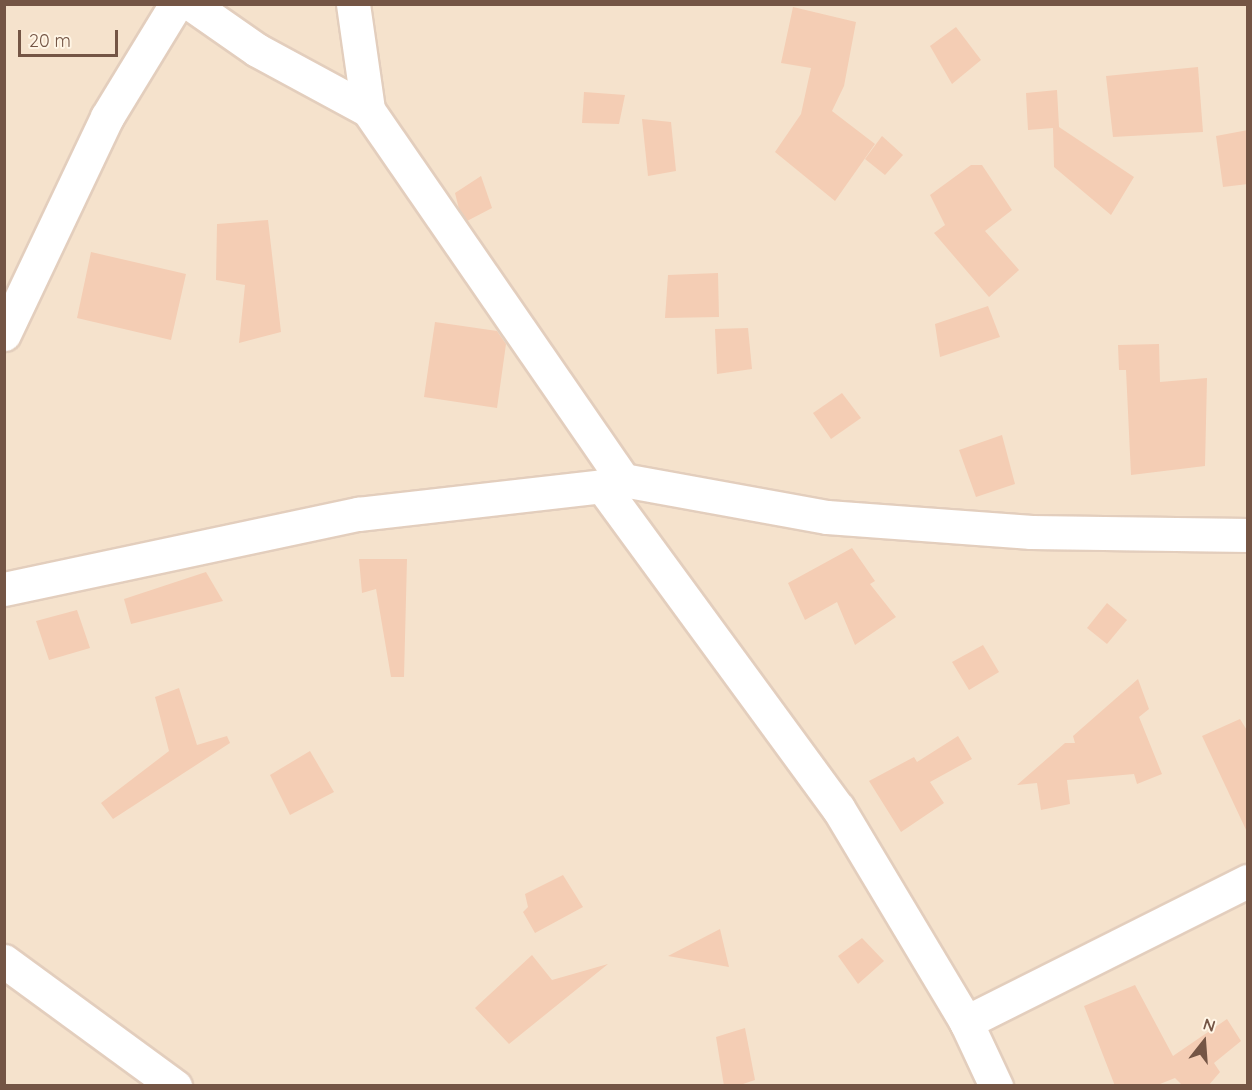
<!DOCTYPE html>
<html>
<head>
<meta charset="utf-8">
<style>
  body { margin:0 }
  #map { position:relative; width:1252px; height:1090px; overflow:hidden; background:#fdf1de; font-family:Quicksand,sans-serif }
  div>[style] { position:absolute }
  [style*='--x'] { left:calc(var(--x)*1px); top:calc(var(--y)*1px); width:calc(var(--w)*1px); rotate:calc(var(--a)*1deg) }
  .residential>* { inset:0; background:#f5e2cc }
  .building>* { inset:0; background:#f4cdb4 }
  .roads { filter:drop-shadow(2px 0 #e3cebd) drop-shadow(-2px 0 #e3cebd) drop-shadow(0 2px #e3cebd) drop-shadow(0 -2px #e3cebd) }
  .street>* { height:33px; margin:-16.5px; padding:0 16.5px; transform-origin:16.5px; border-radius:16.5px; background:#fff }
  span { translate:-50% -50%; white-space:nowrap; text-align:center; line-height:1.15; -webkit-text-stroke:4.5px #fff5e5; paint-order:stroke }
  .frame { position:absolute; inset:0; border:6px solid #745545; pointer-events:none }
  .north { position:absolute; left:1174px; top:1012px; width:60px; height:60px; -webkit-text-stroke:4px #fff5e5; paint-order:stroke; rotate:17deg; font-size:16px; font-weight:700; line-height:24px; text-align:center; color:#745545 }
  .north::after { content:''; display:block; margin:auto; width:21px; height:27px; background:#745545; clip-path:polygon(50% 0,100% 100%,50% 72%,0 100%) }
  .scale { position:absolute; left:18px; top:30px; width:100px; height:27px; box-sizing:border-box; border:3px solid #745545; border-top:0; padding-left:8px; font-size:18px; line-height:21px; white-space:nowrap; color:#745545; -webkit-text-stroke:4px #fff5e5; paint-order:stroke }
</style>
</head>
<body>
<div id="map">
  <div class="residential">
    <i style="clip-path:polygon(5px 5px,1247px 5px,1247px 1085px,5px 1085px)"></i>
  </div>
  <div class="building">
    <i style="clip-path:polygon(793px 7px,856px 22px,844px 86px,832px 111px,875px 144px,835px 201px,775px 152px,801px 114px,811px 68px,781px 63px)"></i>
    <i style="clip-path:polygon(956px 27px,981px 60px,952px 84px,930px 46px)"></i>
    <i style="clip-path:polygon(1198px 67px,1203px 132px,1113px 137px,1106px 76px)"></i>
    <i style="clip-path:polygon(1057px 90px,1059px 127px,1134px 177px,1111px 215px,1054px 167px,1053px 128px,1028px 130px,1026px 93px)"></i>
    <i style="clip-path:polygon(584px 92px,625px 95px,619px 124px,582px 123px)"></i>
    <i style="clip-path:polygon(642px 119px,671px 122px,676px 171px,648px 176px)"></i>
    <i style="clip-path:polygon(1248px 130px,1248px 184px,1223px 187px,1216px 136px)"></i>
    <i style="clip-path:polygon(882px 136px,903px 155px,885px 175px,865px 159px)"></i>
    <i style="clip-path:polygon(971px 165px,982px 165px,1012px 210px,985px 231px,1019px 270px,989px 297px,934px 233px,945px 225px,930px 195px)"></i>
    <i style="clip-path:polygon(481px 176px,492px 208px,467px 221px,459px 209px,455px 193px)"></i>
    <i style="clip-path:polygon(268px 220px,281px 332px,239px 343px,245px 285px,216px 280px,217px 224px)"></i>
    <i style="clip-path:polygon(91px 252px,186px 274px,171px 340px,77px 318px)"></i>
    <i style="clip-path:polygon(718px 273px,719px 317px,665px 318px,668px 275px)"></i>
    <i style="clip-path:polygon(988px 306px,1000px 337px,940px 357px,935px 324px)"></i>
    <i style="clip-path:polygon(435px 322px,497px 331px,506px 344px,497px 408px,424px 397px)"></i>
    <i style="clip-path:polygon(748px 328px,752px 369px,717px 374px,715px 329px)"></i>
    <i style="clip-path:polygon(1159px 344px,1160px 382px,1207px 378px,1205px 466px,1131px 475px,1126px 370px,1119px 370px,1118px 345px)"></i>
    <i style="clip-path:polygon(842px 393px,861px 418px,831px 439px,813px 413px)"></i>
    <i style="clip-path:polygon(1002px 435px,1015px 484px,976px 497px,959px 450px)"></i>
    <i style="clip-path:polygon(852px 548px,875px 581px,870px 584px,896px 617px,855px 645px,837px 602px,805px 620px,788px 583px)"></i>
    <i style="clip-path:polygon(359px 559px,407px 559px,404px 677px,391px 677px,376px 589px,362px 593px)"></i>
    <i style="clip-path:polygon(206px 572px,223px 601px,131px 624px,124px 599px)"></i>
    <i style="clip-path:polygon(1107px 603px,1127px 620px,1107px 644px,1087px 628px)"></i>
    <i style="clip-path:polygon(77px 610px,90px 648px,49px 660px,36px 621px)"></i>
    <i style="clip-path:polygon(983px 645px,999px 672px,969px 690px,952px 662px)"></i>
    <i style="clip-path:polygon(1138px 679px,1149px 709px,1139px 717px,1162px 774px,1137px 784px,1134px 774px,1067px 780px,1070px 804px,1041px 810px,1037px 783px,1017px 785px,1065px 743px,1075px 743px,1073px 736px)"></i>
    <i style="clip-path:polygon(179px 688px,197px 745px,227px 736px,230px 743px,113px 819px,101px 803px,169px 751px,155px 697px)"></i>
    <i style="clip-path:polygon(1240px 719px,1248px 732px,1248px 834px,1202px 736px)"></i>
    <i style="clip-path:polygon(958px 736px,972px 759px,930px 782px,944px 803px,901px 832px,869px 781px,914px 757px,917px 762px)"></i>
    <i style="clip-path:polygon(310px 751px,334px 792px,290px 815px,270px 775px)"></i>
    <i style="clip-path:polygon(563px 875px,583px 907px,535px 933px,523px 912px,528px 907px,525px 894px)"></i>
    <i style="clip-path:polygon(720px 929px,729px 967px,668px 956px)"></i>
    <i style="clip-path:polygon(862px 938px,884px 961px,858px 984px,838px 956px)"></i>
    <i style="clip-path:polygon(532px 955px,552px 980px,608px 964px,509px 1044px,475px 1008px)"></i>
    <i style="clip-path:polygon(1135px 985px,1173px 1056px,1227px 1019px,1241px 1041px,1214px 1063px,1220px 1072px,1208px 1086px,1183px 1086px,1175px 1078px,1155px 1086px,1115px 1086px,1084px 1006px)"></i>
    <i style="clip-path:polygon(745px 1028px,755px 1080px,737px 1086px,724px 1086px,716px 1037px)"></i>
  </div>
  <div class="roads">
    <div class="street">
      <i style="--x:191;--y:4;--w:80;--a:34.9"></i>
      <i style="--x:257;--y:50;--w:126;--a:28.4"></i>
      <i style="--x:353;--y:4;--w:107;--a:81.9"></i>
      <i style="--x:368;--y:110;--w:449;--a:55.4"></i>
      <i style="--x:4;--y:334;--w:240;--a:-64.6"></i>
      <i style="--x:107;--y:117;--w:132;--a:-58.6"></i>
      <i style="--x:602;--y:486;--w:399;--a:53.8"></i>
      <i style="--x:838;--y:808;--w:249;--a:59.1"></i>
      <i style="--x:966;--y:1022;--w:71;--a:64.9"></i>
      <i style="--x:4;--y:589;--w:362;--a:-12"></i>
      <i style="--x:358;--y:514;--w:246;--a:-6.5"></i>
      <i style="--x:602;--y:486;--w:22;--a:-16"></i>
      <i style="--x:623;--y:480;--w:207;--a:10.3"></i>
      <i style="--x:827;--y:517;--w:205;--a:4.2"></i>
      <i style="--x:1031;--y:532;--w:217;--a:0.8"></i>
      <i style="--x:4;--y:961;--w:212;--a:36.2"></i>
      <i style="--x:966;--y:1022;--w:315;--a:-26.6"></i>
    </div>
  </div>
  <div class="frame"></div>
  <div class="north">N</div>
  <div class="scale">20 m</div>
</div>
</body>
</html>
